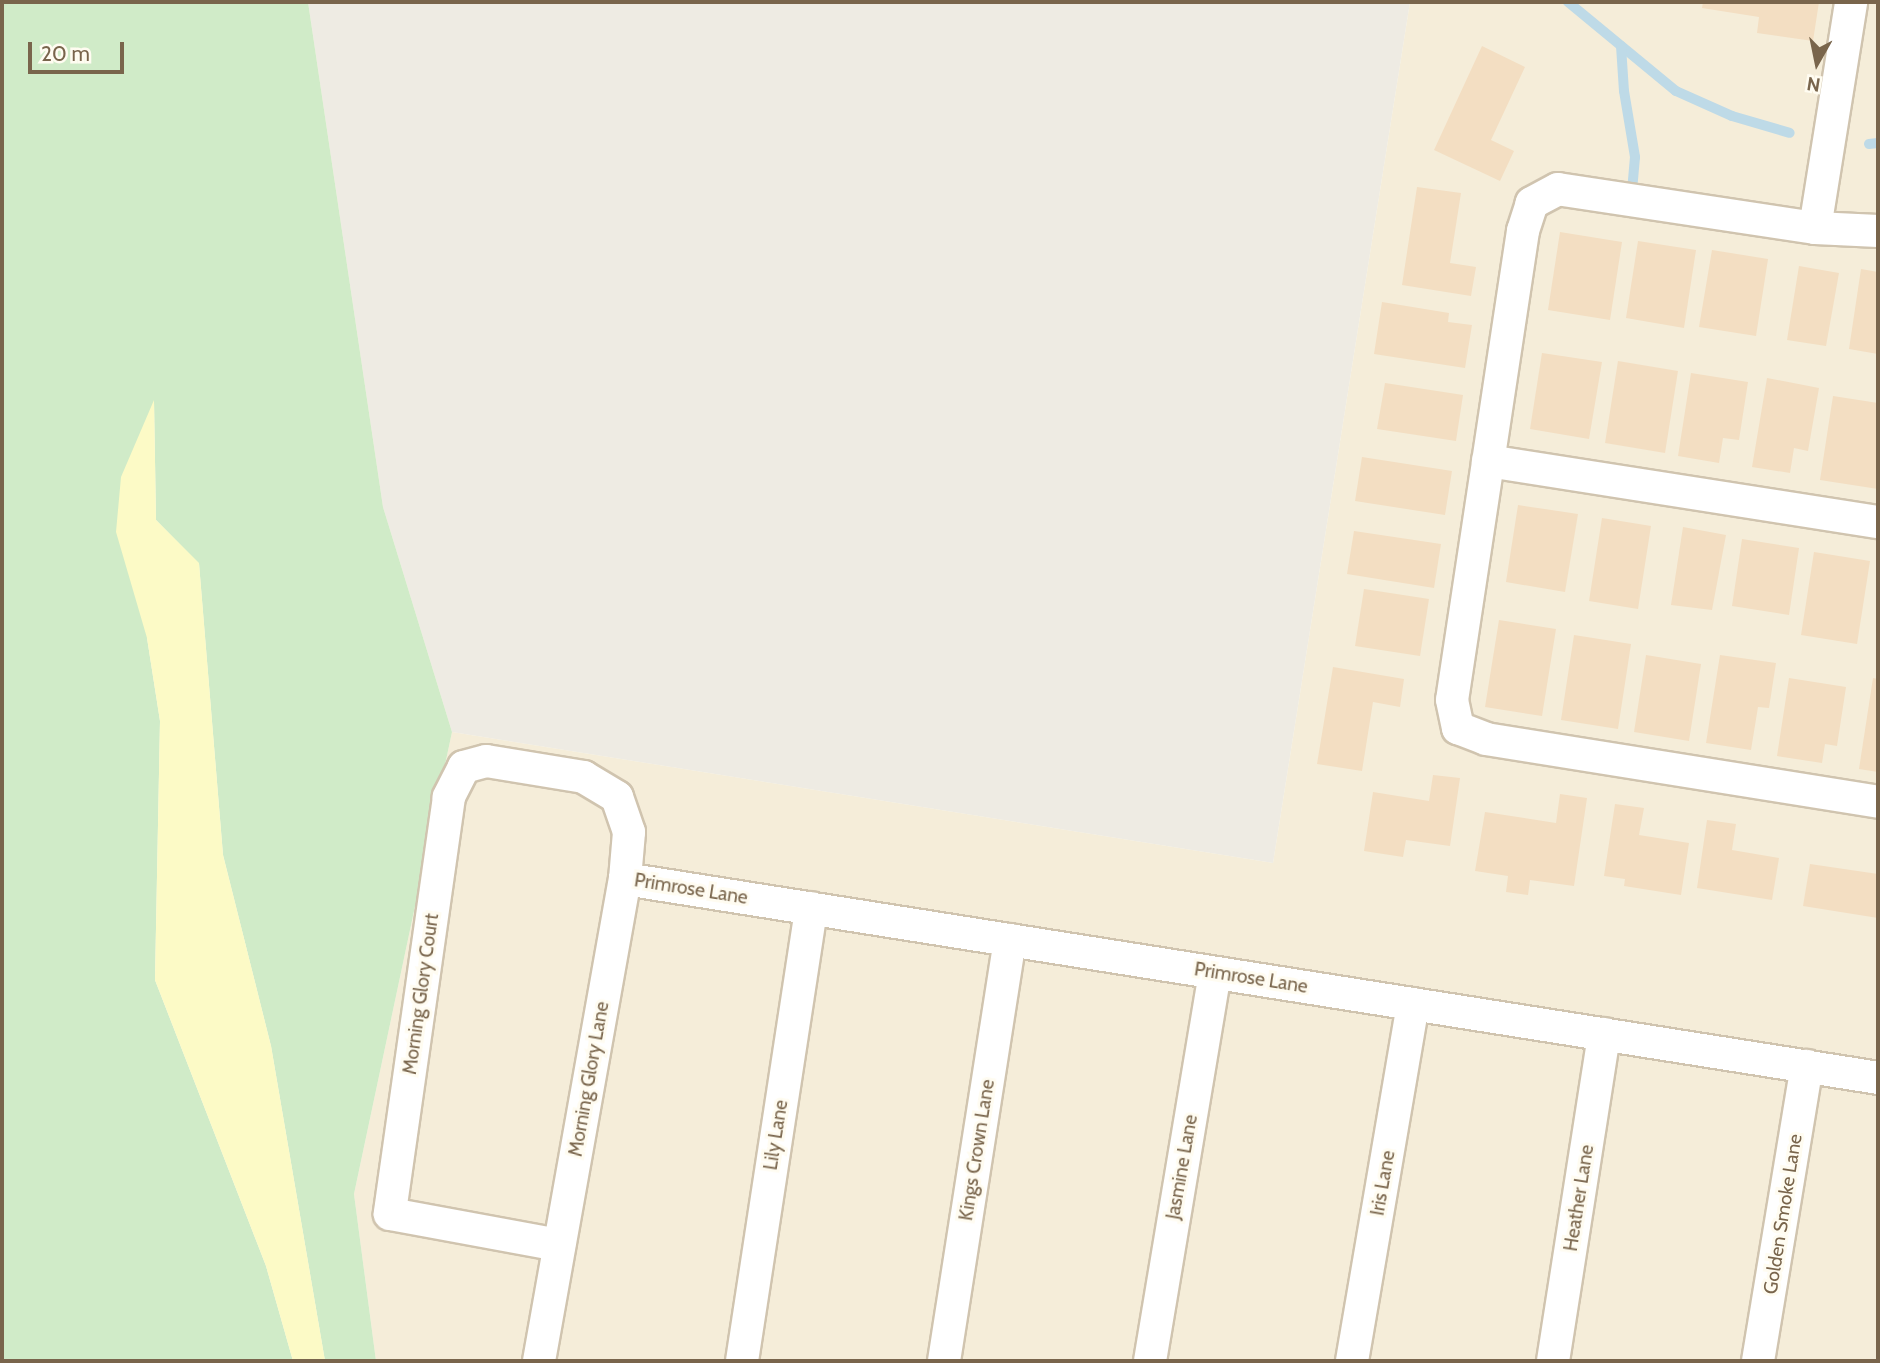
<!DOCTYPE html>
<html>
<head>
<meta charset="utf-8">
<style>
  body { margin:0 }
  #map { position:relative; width:1880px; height:1363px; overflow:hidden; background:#fdf9eb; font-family:Cabin,sans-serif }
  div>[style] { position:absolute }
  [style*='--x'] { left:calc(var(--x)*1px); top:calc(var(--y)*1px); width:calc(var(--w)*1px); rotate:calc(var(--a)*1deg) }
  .residential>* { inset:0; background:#f5edd9 }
  .industrial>* { inset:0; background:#eeebe3 }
  .green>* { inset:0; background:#d0ebc8 }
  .sand>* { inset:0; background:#fcfac6 }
  .stream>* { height:10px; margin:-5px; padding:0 5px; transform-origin:5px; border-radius:5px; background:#bedae7 }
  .building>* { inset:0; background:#f3dec2 }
  .roads { filter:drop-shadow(2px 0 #d0c4af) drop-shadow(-2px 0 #d0c4af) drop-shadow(0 2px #d0c4af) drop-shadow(0 -2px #d0c4af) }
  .street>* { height:32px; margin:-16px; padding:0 16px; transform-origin:16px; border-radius:16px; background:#fff }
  span { translate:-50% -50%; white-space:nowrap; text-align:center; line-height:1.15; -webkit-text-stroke:6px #fffcf1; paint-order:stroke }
  .street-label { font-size:19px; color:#79654c }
  .frame { position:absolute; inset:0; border:4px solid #79654c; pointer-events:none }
  .north { position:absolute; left:1782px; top:28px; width:70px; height:70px; -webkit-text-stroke:5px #fffcf1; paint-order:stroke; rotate:189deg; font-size:19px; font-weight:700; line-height:28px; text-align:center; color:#79654c }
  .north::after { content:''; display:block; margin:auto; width:24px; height:32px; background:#79654c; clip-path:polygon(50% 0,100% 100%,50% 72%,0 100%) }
  .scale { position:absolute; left:28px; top:42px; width:96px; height:32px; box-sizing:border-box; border:4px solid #79654c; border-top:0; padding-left:9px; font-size:21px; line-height:24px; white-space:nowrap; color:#79654c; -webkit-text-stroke:5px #fffcf1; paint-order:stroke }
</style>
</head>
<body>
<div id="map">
  <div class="residential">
    <i style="clip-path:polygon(1410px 2px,1878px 2px,1878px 1361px,376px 1361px,354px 1194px,452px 732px,1273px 863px)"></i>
  </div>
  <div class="industrial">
    <i style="clip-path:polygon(308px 2px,1410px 2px,1273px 863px,452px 732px,383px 507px)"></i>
  </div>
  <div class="green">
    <i style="clip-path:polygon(2px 2px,308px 2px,383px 507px,452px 732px,354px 1194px,376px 1361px,325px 1361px,271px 1046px,223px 855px,199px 564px,156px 520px,154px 402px,147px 638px,160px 721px,155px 980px,266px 1266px,293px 1361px,2px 1361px)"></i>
  </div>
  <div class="sand">
    <i style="clip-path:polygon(154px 400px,156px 520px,199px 563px,223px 855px,271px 1046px,325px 1361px,293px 1361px,266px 1266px,155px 980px,160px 721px,147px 638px,116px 532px,121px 477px)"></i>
  </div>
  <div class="stream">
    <i style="--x:1568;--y:2;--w:140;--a:39.5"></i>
    <i style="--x:1676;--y:91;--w:61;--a:24.1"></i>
    <i style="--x:1732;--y:116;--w:60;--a:16.3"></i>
    <i style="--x:1621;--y:46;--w:45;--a:86.2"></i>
    <i style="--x:1624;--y:91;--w:67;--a:80.5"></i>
    <i style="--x:1635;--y:157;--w:25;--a:95"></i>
    <i style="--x:1869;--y:144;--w:9;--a:-6"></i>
  </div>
  <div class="building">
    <i style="clip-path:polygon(1703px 2px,1819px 2px,1813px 41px,1757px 33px,1759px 17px,1702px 8px)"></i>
    <i style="clip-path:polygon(1482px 46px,1525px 67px,1491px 140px,1514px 151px,1500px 181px,1434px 150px)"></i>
    <i style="clip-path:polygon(1417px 187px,1461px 193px,1450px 263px,1476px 267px,1471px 296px,1402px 285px)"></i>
    <i style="clip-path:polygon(1560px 232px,1622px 242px,1610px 320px,1548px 310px)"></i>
    <i style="clip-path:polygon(1638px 241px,1696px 250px,1684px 328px,1626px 318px)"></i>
    <i style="clip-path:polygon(1712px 250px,1768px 259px,1756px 336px,1699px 327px)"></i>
    <i style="clip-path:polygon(1799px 266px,1839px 273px,1826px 346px,1787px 340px)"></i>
    <i style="clip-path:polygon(1861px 269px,1878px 272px,1878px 354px,1849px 349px)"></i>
    <i style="clip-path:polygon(1382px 302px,1449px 313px,1448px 322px,1472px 325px,1465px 368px,1374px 354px)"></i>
    <i style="clip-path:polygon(1542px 353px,1602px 362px,1589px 439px,1530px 429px)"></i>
    <i style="clip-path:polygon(1618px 361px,1678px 371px,1665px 453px,1605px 443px)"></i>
    <i style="clip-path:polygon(1691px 373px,1748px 382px,1739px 440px,1723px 438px,1719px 463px,1678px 456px)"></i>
    <i style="clip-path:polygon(1767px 378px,1819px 388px,1808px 451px,1794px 448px,1790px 473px,1752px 467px)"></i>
    <i style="clip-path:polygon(1385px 383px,1463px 395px,1456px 441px,1377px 429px)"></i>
    <i style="clip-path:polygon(1833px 396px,1878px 403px,1878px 489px,1820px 480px)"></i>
    <i style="clip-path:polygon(1362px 457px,1452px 471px,1445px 515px,1355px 501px)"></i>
    <i style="clip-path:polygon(1518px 505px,1578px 514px,1565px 592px,1506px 582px)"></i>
    <i style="clip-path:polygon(1602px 518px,1651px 526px,1638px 609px,1589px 601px)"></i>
    <i style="clip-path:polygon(1683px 527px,1726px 535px,1712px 610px,1671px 605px)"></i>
    <i style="clip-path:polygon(1354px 531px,1441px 544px,1434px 588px,1347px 574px)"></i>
    <i style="clip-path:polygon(1742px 539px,1799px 548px,1789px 615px,1732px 606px)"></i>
    <i style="clip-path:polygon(1814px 552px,1870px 561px,1857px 644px,1801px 635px)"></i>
    <i style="clip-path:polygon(1364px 589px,1429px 599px,1420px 656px,1355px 646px)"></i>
    <i style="clip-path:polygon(1499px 620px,1556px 629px,1542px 716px,1485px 707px)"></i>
    <i style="clip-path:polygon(1574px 635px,1631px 644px,1618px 729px,1561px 720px)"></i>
    <i style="clip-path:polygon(1646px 655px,1701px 664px,1689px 741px,1634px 732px)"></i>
    <i style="clip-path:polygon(1720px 655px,1776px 663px,1769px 708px,1758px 707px,1751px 750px,1706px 743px)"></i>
    <i style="clip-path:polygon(1333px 667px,1404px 679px,1400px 707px,1373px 702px,1362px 771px,1317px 764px)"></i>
    <i style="clip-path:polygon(1789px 678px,1846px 687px,1837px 746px,1825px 744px,1822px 763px,1777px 756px)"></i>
    <i style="clip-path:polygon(1873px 678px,1878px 679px,1878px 772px,1859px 769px)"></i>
    <i style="clip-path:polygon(1433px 775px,1460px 778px,1450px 846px,1406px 840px,1403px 857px,1364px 851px,1373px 792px,1429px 801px)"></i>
    <i style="clip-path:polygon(1560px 794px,1587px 798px,1574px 886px,1530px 880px,1528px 895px,1506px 892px,1508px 876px,1475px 871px,1485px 812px,1556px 823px)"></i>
    <i style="clip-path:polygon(1615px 804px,1644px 808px,1639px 835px,1689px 843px,1681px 895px,1624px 886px,1625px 879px,1604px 876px)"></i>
    <i style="clip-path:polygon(1707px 820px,1736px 824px,1732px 850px,1779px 858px,1772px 900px,1697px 888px)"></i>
    <i style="clip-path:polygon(1810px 864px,1878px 874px,1878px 918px,1803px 906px)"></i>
  </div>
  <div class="roads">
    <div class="street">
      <i style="--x:1815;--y:228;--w:229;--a:-80.9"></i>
      <i style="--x:1878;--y:231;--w:63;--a:-177.3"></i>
      <i style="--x:1815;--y:228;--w:260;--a:-171.4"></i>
      <i style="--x:1558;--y:189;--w:30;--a:152"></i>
      <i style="--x:1532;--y:203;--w:29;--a:108"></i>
      <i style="--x:1523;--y:231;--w:474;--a:98.6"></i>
      <i style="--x:1452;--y:700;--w:29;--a:78"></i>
      <i style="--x:1458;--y:728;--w:30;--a:21"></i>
      <i style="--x:1486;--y:739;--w:397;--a:9.1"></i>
      <i style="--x:1488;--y:461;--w:395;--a:8.9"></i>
      <i style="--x:625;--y:879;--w:1269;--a:9.02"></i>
      <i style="--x:539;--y:1361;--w:490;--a:-79.9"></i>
      <i style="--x:625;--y:879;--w:47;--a:-85.1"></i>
      <i style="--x:629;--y:832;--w:37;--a:-109"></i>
      <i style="--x:617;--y:797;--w:39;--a:-149"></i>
      <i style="--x:584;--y:777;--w:99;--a:-170.7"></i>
      <i style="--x:486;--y:761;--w:23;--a:165"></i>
      <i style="--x:464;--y:767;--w:34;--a:117"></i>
      <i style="--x:449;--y:797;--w:421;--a:98.1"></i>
      <i style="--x:390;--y:1214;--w:172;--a:10.4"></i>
      <i style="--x:742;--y:1361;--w:458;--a:-81.3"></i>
      <i style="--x:944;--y:1361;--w:426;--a:-81.1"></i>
      <i style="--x:1150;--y:1361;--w:393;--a:-80.5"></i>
      <i style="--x:1352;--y:1361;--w:362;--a:-80.3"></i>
      <i style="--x:1553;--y:1361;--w:331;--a:-81.1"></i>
      <i style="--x:1758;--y:1361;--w:299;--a:-80.6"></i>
    </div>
  </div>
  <div class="street-label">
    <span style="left:691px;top:889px;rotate:9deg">Primrose Lane</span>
    <span style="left:1251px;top:978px;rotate:9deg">Primrose Lane</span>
    <span style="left:421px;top:994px;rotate:-82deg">Morning Glory Court</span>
    <span style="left:589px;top:1079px;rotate:-80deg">Morning Glory Lane</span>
    <span style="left:776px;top:1135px;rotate:-81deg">Lily Lane</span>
    <span style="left:977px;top:1150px;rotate:-81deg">Kings Crown Lane</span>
    <span style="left:1182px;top:1167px;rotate:-80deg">Jasmine Lane</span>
    <span style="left:1383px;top:1183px;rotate:-80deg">Iris Lane</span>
    <span style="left:1579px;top:1198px;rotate:-81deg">Heather Lane</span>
    <span style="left:1783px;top:1214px;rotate:-81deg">Golden Smoke Lane</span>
  </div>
  <div class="frame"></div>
  <div class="north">N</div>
  <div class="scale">20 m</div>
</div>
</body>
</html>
